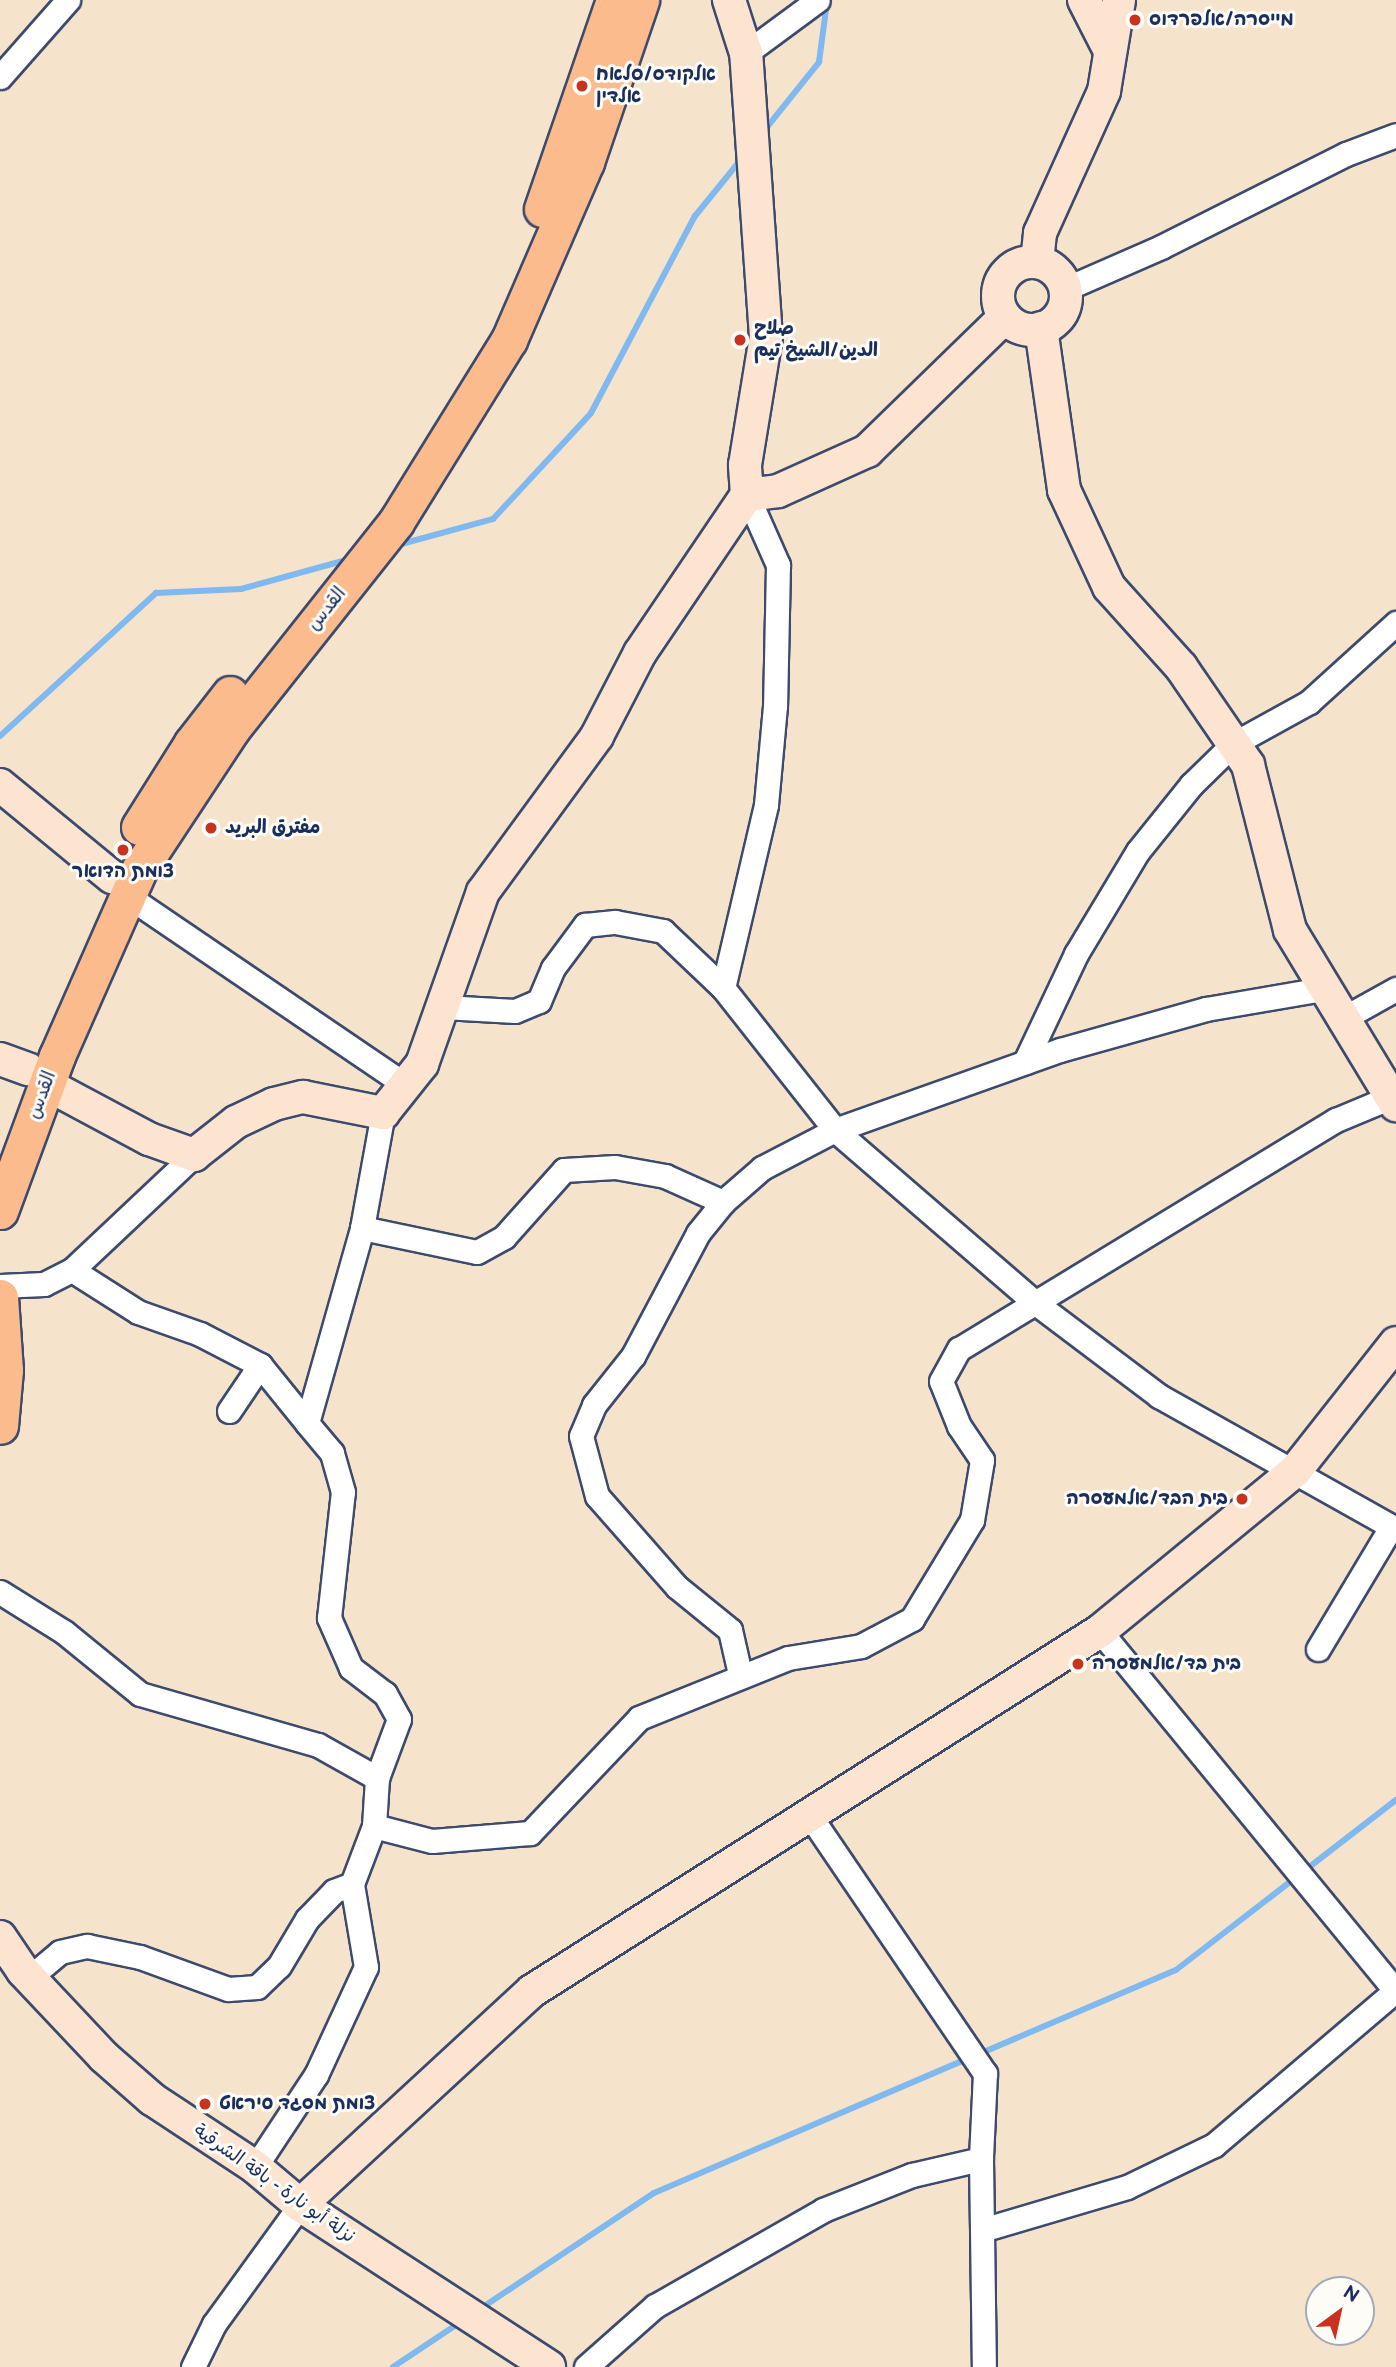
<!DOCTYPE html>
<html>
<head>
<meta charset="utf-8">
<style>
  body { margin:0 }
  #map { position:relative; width:1396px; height:2367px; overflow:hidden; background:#f6e3cb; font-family:"Balsamiq Sans","Playpen Sans Arabic","Playpen Sans Hebrew",sans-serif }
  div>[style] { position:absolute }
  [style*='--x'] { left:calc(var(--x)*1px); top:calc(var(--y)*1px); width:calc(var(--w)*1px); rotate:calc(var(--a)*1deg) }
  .stream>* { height:6px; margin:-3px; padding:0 3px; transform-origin:3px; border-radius:3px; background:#7fb9f0 }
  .roads { filter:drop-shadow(2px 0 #3c4a6e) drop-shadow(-2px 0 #3c4a6e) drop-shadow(0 2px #3c4a6e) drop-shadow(0 -2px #3c4a6e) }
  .street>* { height:23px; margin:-11.5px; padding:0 11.5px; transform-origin:11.5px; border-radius:11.5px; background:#fff }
  .secondary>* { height:32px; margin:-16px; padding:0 16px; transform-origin:16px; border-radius:16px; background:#fde4d1 }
  .secondary>.ring { margin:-16px; padding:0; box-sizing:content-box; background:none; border:32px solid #fde4d1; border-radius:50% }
  .primary>* { height:35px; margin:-17.5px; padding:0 17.5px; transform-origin:17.5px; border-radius:17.5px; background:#fbbb8d }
  .dots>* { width:19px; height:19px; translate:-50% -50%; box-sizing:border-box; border:4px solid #fdfcf7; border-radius:50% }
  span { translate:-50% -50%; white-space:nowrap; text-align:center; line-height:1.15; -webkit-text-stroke:6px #fdfcf7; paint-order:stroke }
  .poi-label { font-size:19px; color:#1b2f5e; font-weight:700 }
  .left { translate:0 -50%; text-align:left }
  .right { translate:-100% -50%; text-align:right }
  .street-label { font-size:19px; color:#1b2f5e }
  .north { position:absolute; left:1305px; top:2276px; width:70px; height:70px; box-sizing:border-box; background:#fdfcf7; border:2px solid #a3aaba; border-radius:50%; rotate:33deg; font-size:19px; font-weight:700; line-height:28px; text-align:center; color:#1b2f5e }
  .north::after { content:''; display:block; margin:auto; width:24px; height:32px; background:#c8321e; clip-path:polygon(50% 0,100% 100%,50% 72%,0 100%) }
</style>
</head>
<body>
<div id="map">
  <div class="stream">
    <i style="--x:763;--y:132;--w:90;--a:-51.3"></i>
    <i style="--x:819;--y:62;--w:61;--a:-82.4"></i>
    <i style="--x:394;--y:546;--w:103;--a:-15.3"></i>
    <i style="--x:493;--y:519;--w:144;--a:-47.2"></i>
    <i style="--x:591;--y:413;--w:223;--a:-62.2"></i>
    <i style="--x:695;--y:216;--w:76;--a:-50.9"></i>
    <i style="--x:0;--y:736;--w:212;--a:-42.5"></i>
    <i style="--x:156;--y:593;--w:85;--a:-2.7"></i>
    <i style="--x:241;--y:589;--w:113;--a:-15.4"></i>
    <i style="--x:979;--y:2054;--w:214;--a:-23.1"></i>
    <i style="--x:1176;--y:1970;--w:278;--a:-37.7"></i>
    <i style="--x:480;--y:2309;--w:209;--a:-33.7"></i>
    <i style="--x:654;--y:2193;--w:343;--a:-23.2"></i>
    <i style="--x:393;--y:2367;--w:83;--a:-33.7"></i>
  </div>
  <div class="roads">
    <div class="street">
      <i style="--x:746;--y:53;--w:89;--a:-36.4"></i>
      <i style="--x:0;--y:77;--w:103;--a:-48.6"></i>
      <i style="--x:1065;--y:289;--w:105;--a:-23.6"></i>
      <i style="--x:1161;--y:247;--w:207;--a:-26.7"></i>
      <i style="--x:1346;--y:154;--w:53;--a:-20.8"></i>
      <i style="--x:747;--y:495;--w:77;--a:66.1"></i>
      <i style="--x:778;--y:565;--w:141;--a:91.2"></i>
      <i style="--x:775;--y:706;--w:99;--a:95.2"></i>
      <i style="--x:766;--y:805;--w:188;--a:103.2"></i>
      <i style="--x:723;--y:988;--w:181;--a:51.7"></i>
      <i style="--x:835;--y:1130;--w:262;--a:40.8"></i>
      <i style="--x:1033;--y:1301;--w:158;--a:37"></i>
      <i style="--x:1159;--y:1396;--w:272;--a:29.3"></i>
      <i style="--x:126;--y:895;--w:340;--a:34.2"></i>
      <i style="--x:443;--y:1007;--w:72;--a:3.2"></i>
      <i style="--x:515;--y:1011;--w:26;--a:-23"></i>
      <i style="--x:539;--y:1001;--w:36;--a:-67"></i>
      <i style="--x:553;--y:968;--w:54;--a:-53.3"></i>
      <i style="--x:585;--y:925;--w:30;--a:-6"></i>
      <i style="--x:615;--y:922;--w:49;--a:10.6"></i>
      <i style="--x:663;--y:931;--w:83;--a:43.5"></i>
      <i style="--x:1342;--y:1019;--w:62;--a:-29.1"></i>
      <i style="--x:1025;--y:1062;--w:119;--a:-64.7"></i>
      <i style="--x:1076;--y:954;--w:120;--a:-59"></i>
      <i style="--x:1138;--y:851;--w:85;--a:-51.2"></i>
      <i style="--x:1191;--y:785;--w:59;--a:-44.3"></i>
      <i style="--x:1233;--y:744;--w:87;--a:-28.9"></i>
      <i style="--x:1309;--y:702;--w:118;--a:-42.2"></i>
      <i style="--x:362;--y:1228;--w:117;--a:11.8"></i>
      <i style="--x:477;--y:1252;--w:31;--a:-29"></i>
      <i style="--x:504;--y:1237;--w:90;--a:-48.2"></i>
      <i style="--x:564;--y:1170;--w:51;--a:-3.4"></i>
      <i style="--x:615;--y:1167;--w:51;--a:10.2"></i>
      <i style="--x:665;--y:1176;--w:64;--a:24.1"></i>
      <i style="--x:72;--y:1270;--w:78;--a:32.5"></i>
      <i style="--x:138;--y:1312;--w:66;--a:19.5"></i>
      <i style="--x:200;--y:1334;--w:68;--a:27.3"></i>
      <i style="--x:0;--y:1286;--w:44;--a:-2.6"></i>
      <i style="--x:44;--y:1284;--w:31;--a:-27"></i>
      <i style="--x:72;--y:1270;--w:168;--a:-43.3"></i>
      <i style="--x:229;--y:1411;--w:55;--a:-56"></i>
      <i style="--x:260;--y:1365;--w:75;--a:51"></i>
      <i style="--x:0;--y:1592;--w:75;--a:32"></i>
      <i style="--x:64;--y:1632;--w:98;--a:39.2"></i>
      <i style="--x:140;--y:1694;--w:185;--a:16"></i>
      <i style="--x:318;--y:1745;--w:68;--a:29.2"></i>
      <i style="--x:1100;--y:1631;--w:466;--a:50.6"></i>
      <i style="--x:1318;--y:1649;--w:142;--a:-59.1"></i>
      <i style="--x:740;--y:1674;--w:45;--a:-102.8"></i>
      <i style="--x:730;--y:1630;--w:68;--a:-140.9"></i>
      <i style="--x:677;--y:1587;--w:121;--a:-131.3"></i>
      <i style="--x:597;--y:1496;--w:62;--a:-104.9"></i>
      <i style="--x:581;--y:1436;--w:34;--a:-67"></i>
      <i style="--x:594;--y:1405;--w:63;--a:-51.5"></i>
      <i style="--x:633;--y:1356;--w:139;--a:-62.1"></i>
      <i style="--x:698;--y:1233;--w:40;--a:-51"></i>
      <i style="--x:723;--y:1202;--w:52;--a:-41.1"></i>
      <i style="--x:762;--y:1168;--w:82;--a:-27.5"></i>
      <i style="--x:835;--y:1130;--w:239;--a:-19.6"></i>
      <i style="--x:1060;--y:1050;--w:152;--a:-15.7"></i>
      <i style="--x:1206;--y:1009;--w:119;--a:-9.7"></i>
      <i style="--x:808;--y:1813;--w:315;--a:55.8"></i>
      <i style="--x:985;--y:2073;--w:86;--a:92.7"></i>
      <i style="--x:981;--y:2159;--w:208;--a:89.2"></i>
      <i style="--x:374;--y:1826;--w:60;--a:14.5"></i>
      <i style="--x:432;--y:1841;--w:98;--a:-4.7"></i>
      <i style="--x:530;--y:1833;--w:158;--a:-46.5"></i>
      <i style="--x:639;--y:1718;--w:161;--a:-21.9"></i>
      <i style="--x:788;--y:1658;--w:74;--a:-9.3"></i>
      <i style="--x:861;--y:1646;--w:58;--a:-27.9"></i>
      <i style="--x:912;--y:1619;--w:116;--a:-58.8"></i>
      <i style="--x:972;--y:1520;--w:61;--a:-80.5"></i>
      <i style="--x:982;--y:1460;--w:41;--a:-124.1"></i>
      <i style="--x:959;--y:1426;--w:48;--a:-111.8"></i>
      <i style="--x:941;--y:1381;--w:37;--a:-61"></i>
      <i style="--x:959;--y:1349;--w:441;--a:-31.3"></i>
      <i style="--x:1336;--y:1120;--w:60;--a:-22.7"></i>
      <i style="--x:29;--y:1978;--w:40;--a:-40"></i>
      <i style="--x:60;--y:1952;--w:28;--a:-13"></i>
      <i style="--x:87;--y:1946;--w:54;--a:11.7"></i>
      <i style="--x:140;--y:1957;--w:94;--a:20"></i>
      <i style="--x:228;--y:1989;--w:29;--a:-4"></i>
      <i style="--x:257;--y:1987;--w:30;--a:-44"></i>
      <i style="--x:279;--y:1966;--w:55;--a:-59.2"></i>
      <i style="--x:307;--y:1919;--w:39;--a:-46"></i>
      <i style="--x:334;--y:1891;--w:19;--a:-21"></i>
      <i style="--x:255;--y:2167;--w:110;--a:-56.5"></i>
      <i style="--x:316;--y:2075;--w:119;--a:-65.2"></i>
      <i style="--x:366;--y:1967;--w:84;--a:-99.6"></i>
      <i style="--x:352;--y:1884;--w:62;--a:-69.2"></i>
      <i style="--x:374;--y:1826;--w:48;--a:-86.4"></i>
      <i style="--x:377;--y:1778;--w:63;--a:-69.6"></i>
      <i style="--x:399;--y:1719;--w:29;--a:-119"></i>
      <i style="--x:385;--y:1694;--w:43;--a:-142.6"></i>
      <i style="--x:351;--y:1668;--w:55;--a:-113.7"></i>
      <i style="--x:329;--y:1618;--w:127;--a:-83.7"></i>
      <i style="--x:343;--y:1492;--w:41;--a:-105.8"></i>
      <i style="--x:332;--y:1453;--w:39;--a:-130"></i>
      <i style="--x:307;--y:1423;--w:203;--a:-74.2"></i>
      <i style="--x:362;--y:1228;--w:117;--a:-79.7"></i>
      <i style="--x:982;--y:2230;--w:151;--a:-16.5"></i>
      <i style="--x:1127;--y:2187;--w:97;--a:-25.8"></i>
      <i style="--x:1214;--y:2145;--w:239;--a:-40.4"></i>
      <i style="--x:193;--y:2367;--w:48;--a:-64"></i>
      <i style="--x:214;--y:2324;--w:147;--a:-54.1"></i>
      <i style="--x:586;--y:2367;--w:92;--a:-41.5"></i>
      <i style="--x:655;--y:2306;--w:193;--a:-29.7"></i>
      <i style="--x:823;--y:2210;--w:96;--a:-21.5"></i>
      <i style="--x:912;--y:2175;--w:71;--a:-13.1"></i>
    </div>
    <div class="secondary">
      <i style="--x:1084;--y:0;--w:53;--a:62.9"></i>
      <i style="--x:1037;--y:262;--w:29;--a:-84"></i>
      <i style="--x:1040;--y:233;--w:156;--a:-65.7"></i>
      <i style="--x:1104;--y:91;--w:92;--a:-80.6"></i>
      <i class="ring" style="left:998px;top:262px;width:36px;height:36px"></i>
      <i style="--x:1041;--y:328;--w:164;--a:81.9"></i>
      <i style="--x:1064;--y:490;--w:107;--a:65.1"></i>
      <i style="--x:1109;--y:587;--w:108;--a:48"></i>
      <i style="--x:1181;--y:667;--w:119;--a:55.6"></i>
      <i style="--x:1248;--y:765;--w:170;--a:75.7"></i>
      <i style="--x:1290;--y:930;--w:205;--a:58.8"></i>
      <i style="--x:747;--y:495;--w:31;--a:-7"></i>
      <i style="--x:778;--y:491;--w:98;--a:-24.2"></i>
      <i style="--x:867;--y:451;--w:192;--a:-44.2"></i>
      <i style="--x:0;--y:785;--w:145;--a:39.4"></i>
      <i style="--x:0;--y:1059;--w:30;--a:20"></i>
      <i style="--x:46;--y:1084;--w:117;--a:28.1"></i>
      <i style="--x:149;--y:1139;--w:48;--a:19.6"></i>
      <i style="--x:194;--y:1155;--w:53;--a:-38.2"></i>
      <i style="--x:236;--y:1122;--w:42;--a:-25.3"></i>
      <i style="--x:274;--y:1104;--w:30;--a:-14"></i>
      <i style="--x:303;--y:1097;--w:82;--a:11.3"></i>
      <i style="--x:383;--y:1113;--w:63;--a:-51.5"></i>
      <i style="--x:422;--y:1064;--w:182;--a:-70.5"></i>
      <i style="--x:483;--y:892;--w:193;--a:-53.8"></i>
      <i style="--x:597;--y:736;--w:93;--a:-62.6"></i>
      <i style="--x:640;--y:653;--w:191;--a:-55.9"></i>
      <i style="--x:747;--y:495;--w:30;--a:-94"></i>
      <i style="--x:745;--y:465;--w:130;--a:-80.7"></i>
      <i style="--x:766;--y:337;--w:285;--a:-94"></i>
      <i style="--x:746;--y:53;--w:56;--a:-107.8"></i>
      <i style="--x:0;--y:1937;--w:41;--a:55.9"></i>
      <i style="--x:23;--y:1971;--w:118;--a:46.7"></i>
      <i style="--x:104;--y:2057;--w:64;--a:41.2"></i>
      <i style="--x:152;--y:2099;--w:123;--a:33.4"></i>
      <i style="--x:255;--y:2167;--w:59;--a:40.2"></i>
      <i style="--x:300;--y:2205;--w:297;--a:33"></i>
      <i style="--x:300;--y:2205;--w:316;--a:-42.7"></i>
      <i style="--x:532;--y:1991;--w:672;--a:-32.37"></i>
      <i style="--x:1100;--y:1631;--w:252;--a:-39.4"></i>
      <i style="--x:1295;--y:1471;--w:163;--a:-51.7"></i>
    </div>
    <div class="primary">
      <i style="--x:542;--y:209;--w:221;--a:-71"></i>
      <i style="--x:139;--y:827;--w:99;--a:-57.8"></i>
      <i style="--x:192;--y:743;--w:62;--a:-52.2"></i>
      <i style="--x:0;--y:1211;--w:165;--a:-69.8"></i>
      <i style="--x:57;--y:1056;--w:203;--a:-66.2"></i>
      <i style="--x:139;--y:870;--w:169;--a:-56.6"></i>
      <i style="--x:232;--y:729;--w:264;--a:-51.6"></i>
      <i style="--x:396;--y:522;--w:214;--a:-58.2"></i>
      <i style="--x:509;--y:340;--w:194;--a:-66.6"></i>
      <i style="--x:586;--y:162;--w:171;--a:-71.2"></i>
      <i style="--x:0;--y:1297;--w:73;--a:86.1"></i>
      <i style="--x:5;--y:1370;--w:56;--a:95.1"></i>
    </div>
  </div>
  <div class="dots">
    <i style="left:1135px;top:20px;background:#c8321e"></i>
    <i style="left:582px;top:86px;background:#c8321e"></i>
    <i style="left:740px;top:340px;background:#c8321e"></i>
    <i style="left:211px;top:828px;background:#c8321e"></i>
    <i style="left:123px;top:850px;background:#c8321e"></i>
    <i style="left:1242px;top:1499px;background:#c8321e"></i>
    <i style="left:1078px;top:1664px;background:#c8321e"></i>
    <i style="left:205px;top:2104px;background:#c8321e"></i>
  </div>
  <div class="poi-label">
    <span class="left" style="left:1149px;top:20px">מייסרה/אלפרדוס</span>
    <span class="left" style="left:596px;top:86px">אלקודס/סלאח<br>אלדין</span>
    <span class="left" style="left:754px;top:340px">صلاح<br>الدين/الشيخ تيم</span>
    <span class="left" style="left:225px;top:828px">مفترق البريد</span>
    <span style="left:123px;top:872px">צומת הדואר</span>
    <span class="right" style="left:1228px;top:1499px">בית הבד/אלמעסרה</span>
    <span class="left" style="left:1092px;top:1664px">בית בד/אלמעסרה</span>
    <span class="left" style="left:219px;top:2104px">צומת מסגד סיראט</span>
  </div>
  <div class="street-label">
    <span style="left:327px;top:609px;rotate:-51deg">القدس</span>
    <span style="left:42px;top:1095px;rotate:-69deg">القدس</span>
    <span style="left:274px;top:2184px;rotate:35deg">نزلة أبو نارة - باقة الشرقية</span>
  </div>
  <div class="north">N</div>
</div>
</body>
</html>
